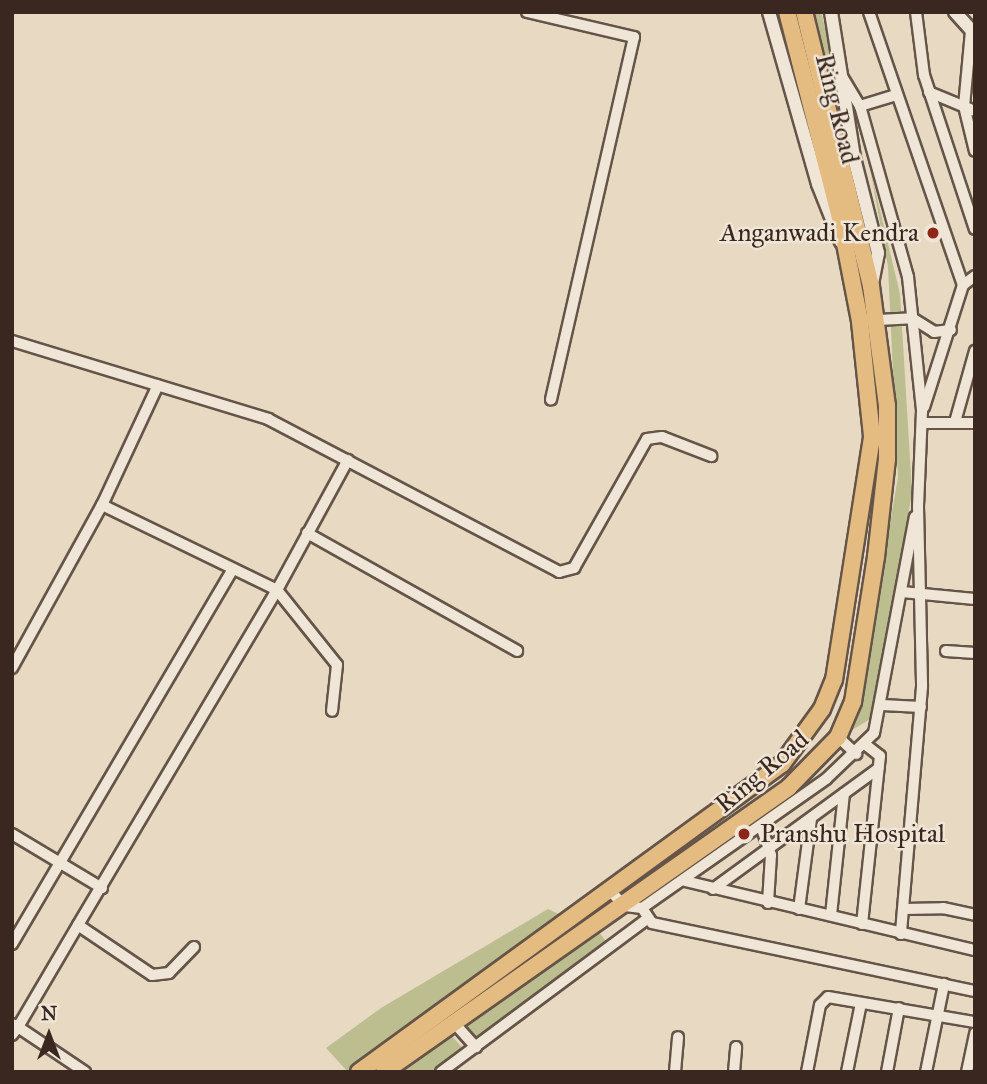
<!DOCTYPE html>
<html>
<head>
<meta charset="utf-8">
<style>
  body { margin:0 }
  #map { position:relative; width:987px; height:1084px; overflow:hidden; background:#e7d9c2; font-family:"IM FELL Great Primer",serif }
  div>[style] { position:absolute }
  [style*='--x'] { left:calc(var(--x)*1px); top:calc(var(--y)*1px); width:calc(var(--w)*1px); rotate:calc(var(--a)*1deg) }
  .green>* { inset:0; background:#bcbe8f }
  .roads { filter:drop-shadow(2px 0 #655448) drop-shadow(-2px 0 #655448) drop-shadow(0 2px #655448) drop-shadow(0 -2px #655448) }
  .minor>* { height:10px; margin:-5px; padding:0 5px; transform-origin:5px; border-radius:5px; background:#efe6d7 }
  .tertiary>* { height:12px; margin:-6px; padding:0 6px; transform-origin:6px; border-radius:6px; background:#efe6d7 }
  .primary>* { height:16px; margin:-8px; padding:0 8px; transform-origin:8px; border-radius:8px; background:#e4bc81 }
  .dots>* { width:19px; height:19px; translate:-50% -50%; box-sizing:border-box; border:4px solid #efe6d7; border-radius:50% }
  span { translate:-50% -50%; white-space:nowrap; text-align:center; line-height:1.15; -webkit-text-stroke:5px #efe6d7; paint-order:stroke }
  .street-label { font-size:26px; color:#3a2820 }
  .poi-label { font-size:26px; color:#3a2820 }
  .right { translate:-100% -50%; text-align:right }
  .left { translate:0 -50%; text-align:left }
  .frame { position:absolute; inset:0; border:14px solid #3a2820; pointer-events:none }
  .north { position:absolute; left:14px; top:1000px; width:70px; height:70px; -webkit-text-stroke:5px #efe6d7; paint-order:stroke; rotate:0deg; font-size:19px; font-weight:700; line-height:28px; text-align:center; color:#3a2820 }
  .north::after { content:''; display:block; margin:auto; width:24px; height:32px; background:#3a2820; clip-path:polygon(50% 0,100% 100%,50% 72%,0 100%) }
</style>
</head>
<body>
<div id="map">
  <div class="green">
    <i style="clip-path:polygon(807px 12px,821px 12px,836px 71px,854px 190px)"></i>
    <i style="clip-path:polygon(870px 168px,900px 294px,912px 492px,875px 716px,849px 732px,867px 658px,898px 477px,888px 267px)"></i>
    <i style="clip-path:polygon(548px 909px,571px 920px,359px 1072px,348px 1072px,326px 1048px,381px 1008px)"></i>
    <i style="clip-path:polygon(595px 927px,611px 948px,476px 1047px,456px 1025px)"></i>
    <i style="clip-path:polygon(451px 1035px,467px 1053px,441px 1072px,402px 1072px)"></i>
  </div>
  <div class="roads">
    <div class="minor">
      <i style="--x:527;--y:12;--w:110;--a:13.2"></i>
      <i style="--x:634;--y:37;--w:372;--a:102.9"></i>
      <i style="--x:869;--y:12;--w:289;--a:71"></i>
      <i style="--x:963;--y:285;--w:128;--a:107.7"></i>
      <i style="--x:916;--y:12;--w:64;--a:82.8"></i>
      <i style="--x:924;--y:75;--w:162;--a:71.7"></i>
      <i style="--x:971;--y:31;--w:75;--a:95.3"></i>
      <i style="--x:964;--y:106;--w:46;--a:76.3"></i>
      <i style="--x:843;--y:78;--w:33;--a:59"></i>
      <i style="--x:860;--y:106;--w:178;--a:74.3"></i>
      <i style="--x:908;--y:277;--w:135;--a:84"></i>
      <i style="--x:922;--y:411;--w:96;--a:92.4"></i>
      <i style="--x:918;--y:507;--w:180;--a:88.7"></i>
      <i style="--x:922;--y:687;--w:248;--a:94.9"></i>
      <i style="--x:929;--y:92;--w:50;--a:22.4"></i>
      <i style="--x:860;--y:106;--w:39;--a:-17"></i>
      <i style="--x:963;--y:285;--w:15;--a:-37"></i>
      <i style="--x:878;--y:320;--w:34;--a:-3"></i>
      <i style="--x:912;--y:318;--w:26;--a:32"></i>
      <i style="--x:934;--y:332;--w:17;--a:-7"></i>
      <i style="--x:12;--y:341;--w:268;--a:16.9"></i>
      <i style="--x:268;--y:419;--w:329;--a:27.7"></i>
      <i style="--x:559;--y:572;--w:16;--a:-15"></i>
      <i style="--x:574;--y:568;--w:148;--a:-60.5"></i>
      <i style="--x:647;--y:439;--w:15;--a:-8"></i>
      <i style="--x:662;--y:437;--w:53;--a:21.2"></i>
      <i style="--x:955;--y:422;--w:74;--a:-74.3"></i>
      <i style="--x:923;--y:423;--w:52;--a:0"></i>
      <i style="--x:102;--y:505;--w:195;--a:25.9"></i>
      <i style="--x:277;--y:590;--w:96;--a:51.3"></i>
      <i style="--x:337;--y:665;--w:46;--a:96.2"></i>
      <i style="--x:307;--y:533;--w:241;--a:29.3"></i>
      <i style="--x:902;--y:592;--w:73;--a:5.5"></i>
      <i style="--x:946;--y:651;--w:29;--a:4"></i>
      <i style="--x:12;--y:668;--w:186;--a:-61.1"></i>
      <i style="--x:102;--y:505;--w:132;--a:-65"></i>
      <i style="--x:882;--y:705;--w:39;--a:3"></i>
      <i style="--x:838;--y:737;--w:25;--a:43"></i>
      <i style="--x:761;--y:826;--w:31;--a:71"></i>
      <i style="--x:771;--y:855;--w:48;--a:93.6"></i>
      <i style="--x:12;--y:834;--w:105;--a:31"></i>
      <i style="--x:685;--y:881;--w:298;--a:13.4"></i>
      <i style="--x:713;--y:889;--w:205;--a:-36.1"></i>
      <i style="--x:611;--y:892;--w:20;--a:45"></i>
      <i style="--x:625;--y:906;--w:17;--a:7"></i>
      <i style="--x:642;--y:908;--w:18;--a:56"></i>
      <i style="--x:652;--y:923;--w:330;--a:11.9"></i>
      <i style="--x:642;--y:908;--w:225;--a:-35"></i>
      <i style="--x:826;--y:779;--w:66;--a:-43.8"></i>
      <i style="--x:874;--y:733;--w:220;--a:-79.3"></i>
      <i style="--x:799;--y:909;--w:91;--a:-82.4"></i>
      <i style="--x:904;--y:909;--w:39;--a:-1"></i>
      <i style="--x:943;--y:908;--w:33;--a:12"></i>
      <i style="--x:831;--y:915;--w:122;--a:-83.9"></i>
      <i style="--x:862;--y:924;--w:169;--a:-83.9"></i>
      <i style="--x:880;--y:756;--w:18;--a:-142"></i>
      <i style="--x:12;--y:944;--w:434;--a:-59.5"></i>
      <i style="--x:194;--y:947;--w:36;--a:134"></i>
      <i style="--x:169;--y:973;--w:17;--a:173"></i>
      <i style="--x:152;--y:975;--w:89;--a:-146"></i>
      <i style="--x:78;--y:925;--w:390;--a:-59.3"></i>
      <i style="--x:277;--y:590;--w:148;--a:-61.4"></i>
      <i style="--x:12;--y:1024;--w:7;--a:27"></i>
      <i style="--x:18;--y:1027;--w:118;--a:-59.5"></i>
      <i style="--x:456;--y:1025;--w:30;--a:48"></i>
      <i style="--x:12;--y:1035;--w:10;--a:-53"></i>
      <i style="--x:18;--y:1027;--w:81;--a:33.9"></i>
      <i style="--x:441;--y:1072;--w:257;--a:-36.6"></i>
      <i style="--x:675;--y:1072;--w:35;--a:-85"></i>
      <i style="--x:734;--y:1072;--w:25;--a:-85"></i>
      <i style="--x:807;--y:1072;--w:68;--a:-79"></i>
      <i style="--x:820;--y:1005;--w:11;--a:-45"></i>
      <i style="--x:828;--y:997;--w:149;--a:9.7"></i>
      <i style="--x:847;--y:1072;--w:70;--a:-78.5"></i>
      <i style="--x:887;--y:1072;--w:65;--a:-79.4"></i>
      <i style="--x:926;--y:1072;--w:90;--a:-78.4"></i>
      <i style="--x:967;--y:1072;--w:40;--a:-78"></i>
    </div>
    <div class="tertiary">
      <i style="--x:769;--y:12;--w:179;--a:74.1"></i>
      <i style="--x:818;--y:184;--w:62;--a:68.4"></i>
      <i style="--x:831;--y:12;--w:148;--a:81"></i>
      <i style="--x:854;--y:158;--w:98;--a:75.8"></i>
      <i style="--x:878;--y:253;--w:31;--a:101"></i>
      <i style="--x:955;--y:12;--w:30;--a:48"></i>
    </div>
    <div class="primary">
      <i style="--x:359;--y:1072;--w:523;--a:-36.06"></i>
      <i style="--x:782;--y:764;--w:68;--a:-54"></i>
      <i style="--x:822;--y:709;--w:31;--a:-68"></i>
      <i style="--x:834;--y:680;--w:247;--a:-81.1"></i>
      <i style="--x:872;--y:436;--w:116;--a:-96"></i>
      <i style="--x:860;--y:321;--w:105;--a:-101"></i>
      <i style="--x:840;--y:218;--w:213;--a:-104.4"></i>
      <i style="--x:384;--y:1072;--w:495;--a:-35.1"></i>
      <i style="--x:789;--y:787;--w:70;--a:-45.6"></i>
      <i style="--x:838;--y:737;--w:38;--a:-67"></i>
      <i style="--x:853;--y:702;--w:147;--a:-81"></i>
      <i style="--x:876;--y:557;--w:99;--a:-83.6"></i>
      <i style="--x:887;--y:459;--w:53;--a:-90"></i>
      <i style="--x:887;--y:406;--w:121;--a:-97.6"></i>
      <i style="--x:871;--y:286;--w:282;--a:-103.7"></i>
    </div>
  </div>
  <div class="dots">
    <i style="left:933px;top:233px;background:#8f2418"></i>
    <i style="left:744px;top:834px;background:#8f2418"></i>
  </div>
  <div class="street-label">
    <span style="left:837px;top:109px;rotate:76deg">Ring Road</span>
    <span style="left:762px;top:772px;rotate:-40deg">Ring Road</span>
  </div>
  <div class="poi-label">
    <span class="right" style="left:919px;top:233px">Anganwadi Kendra</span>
    <span class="left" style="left:760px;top:834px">Pranshu Hospital</span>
  </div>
  <div class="frame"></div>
  <div class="north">N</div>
</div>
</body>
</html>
